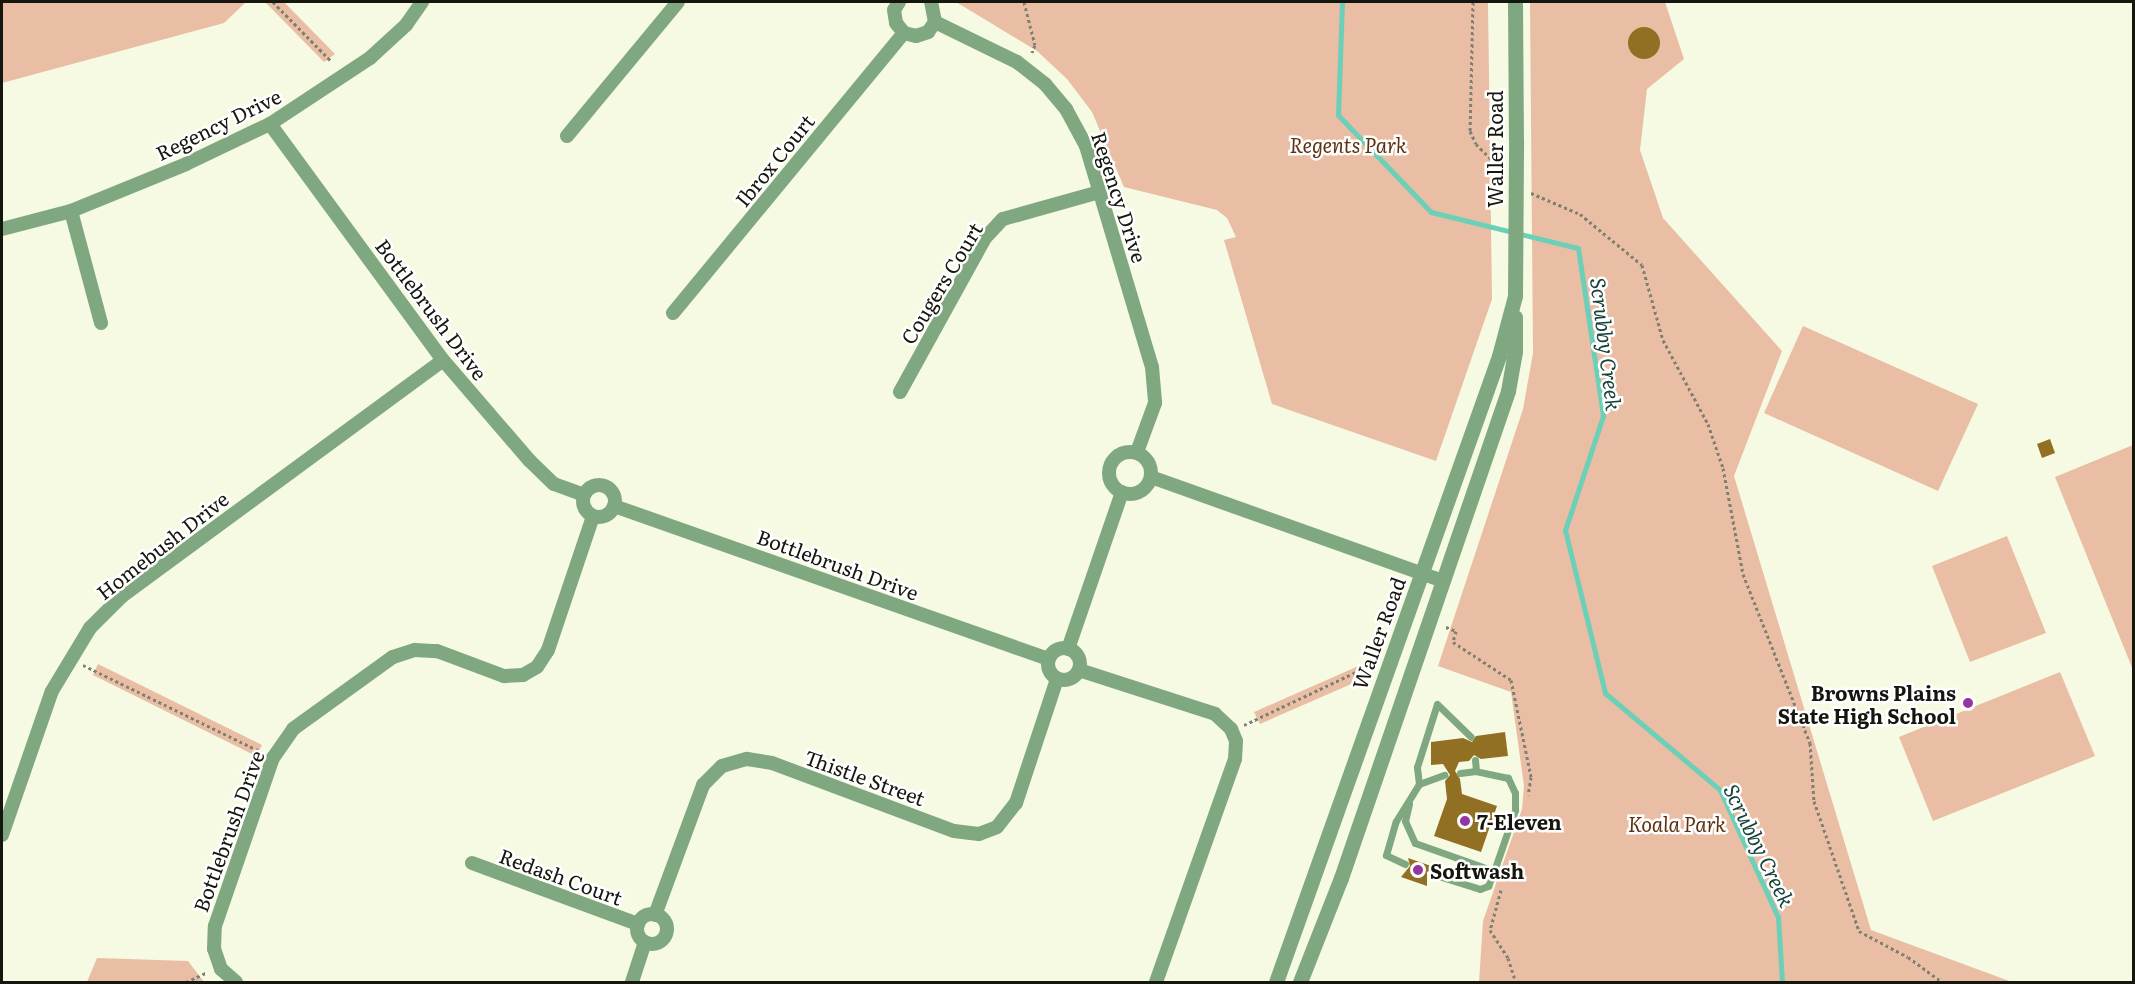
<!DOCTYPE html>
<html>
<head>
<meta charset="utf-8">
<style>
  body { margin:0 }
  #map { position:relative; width:2135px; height:984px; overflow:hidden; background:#f6fae2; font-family:Literata,serif }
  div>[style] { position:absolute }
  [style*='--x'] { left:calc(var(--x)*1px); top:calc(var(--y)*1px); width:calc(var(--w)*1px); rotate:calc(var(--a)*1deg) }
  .green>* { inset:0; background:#e9bea4 }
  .stream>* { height:5px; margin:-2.5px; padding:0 2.5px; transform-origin:2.5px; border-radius:2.5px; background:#6ccfb8 }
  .building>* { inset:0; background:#917024 }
  .round { border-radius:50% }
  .path>* { height:3px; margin-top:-1.5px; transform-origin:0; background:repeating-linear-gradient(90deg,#7e8071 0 3px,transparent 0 6px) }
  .service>* { height:7px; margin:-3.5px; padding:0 3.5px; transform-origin:3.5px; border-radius:3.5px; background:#7fa880 }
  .minor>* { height:14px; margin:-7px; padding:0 7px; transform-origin:7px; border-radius:7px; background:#7fa880 }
  .minor>.ring { margin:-7px; padding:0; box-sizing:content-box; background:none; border:14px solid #7fa880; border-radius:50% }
  .tertiary>* { height:15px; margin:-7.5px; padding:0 7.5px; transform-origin:7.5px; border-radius:7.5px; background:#7fa880 }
  .tertiary-bridge>* { height:15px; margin:-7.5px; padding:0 7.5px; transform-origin:7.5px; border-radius:7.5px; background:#7fa880 }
  .dots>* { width:16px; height:16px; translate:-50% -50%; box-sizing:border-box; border:3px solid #fff; border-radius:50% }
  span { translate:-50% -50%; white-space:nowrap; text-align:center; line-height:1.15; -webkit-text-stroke:5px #fff; paint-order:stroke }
  .street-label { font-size:20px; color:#15160e }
  .park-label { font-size:20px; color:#5e3211; font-style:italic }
  .poi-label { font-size:20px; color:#15160e; font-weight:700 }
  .right { translate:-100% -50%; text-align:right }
  .left { translate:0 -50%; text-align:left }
  .water-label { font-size:21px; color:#17433a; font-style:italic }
  .frame { position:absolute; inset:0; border:3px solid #15160e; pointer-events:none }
</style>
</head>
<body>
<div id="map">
  <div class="green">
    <i style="clip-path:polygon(2px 2px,246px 2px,224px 23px,2px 83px)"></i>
    <i style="clip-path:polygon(265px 2px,284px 2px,335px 54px,324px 62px)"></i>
    <i style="clip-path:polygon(956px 2px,1488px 2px,1492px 299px,1436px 461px,1272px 404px,1224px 240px,1236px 237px,1227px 218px,1217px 210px,1124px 187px,1092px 112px,1067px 79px,1037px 51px)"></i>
    <i style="clip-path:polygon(1530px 2px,1665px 2px,1684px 59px,1647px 89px,1640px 150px,1663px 218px,1782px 351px,1734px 476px,1871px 930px,2012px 982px,1479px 982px,1483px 921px,1522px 809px,1524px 786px,1511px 692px,1438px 666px,1523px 409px,1533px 353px)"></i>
    <i style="clip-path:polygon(1803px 326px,1978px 404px,1938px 491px,1764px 413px)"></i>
    <i style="clip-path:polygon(2133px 445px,2133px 670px,2055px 477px)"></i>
    <i style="clip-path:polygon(2007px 536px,2046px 633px,1970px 662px,1932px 566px)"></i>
    <i style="clip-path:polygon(1372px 660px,1365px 678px,1260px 724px,1254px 712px)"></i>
    <i style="clip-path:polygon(98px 664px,262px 745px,256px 756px,93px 675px)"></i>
    <i style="clip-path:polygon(2060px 672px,2095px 756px,1933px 821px,1899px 737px)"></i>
    <i style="clip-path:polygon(97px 958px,188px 961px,204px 982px,87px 982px)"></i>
  </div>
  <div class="stream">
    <i style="--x:1342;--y:2;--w:113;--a:92"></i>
    <i style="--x:1338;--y:115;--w:134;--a:46.2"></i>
    <i style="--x:1431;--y:212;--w:151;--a:13.8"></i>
    <i style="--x:1578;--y:248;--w:170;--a:81.5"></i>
    <i style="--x:1603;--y:416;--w:120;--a:108.4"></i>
    <i style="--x:1565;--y:530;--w:168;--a:76.2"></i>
    <i style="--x:1605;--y:693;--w:150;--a:40.1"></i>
    <i style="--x:1720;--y:790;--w:140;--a:65.5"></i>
    <i style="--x:1778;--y:917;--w:65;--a:86.5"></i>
  </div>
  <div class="building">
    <i class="round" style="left:1628px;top:27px;width:32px;height:32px"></i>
    <i style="clip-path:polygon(2050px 439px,2055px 453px,2042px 458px,2037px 444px)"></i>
    <i style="clip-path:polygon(1505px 732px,1508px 756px,1481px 759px,1474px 755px,1469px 761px,1459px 762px,1455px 771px,1460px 779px,1462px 794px,1497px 806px,1481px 852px,1434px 836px,1447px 799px,1445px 781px,1450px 775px,1443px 764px,1431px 765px,1431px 742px,1463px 738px,1472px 742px,1476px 736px)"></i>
    <i style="clip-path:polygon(1408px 858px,1434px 867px,1427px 872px,1427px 886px,1401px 877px,1410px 866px)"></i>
  </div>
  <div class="path">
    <i style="--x:273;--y:2;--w:84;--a:45.5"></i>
    <i style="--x:1024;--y:2;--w:44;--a:75.7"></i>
    <i style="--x:1035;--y:45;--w:8;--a:113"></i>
    <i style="--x:1473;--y:2;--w:129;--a:91.3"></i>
    <i style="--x:1470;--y:131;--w:14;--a:65"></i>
    <i style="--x:1476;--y:144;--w:34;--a:45"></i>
    <i style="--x:1531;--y:193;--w:53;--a:23.2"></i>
    <i style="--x:1580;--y:214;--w:80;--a:39.4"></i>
    <i style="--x:1642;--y:265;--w:78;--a:74.4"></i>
    <i style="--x:1663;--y:340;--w:95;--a:61.8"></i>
    <i style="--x:1708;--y:424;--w:46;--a:71.2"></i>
    <i style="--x:1723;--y:468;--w:108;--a:79.3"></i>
    <i style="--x:1743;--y:574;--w:182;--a:68.4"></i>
    <i style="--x:1810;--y:743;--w:58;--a:86.1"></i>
    <i style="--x:1814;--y:801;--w:138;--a:70.9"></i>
    <i style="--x:1859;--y:931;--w:55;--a:28"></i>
    <i style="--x:1908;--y:957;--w:42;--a:36.3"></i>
    <i style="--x:1446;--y:627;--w:11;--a:22"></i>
    <i style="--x:1456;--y:631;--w:11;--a:105"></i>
    <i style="--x:1453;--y:642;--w:69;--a:33.2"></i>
    <i style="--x:1511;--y:680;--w:99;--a:78.3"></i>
    <i style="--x:1531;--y:777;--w:18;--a:99"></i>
    <i style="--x:83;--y:665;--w:198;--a:26"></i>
    <i style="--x:1244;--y:725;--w:140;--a:-25.3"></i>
    <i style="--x:1501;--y:890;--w:41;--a:105.4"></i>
    <i style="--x:1490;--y:930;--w:33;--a:57"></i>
    <i style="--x:1508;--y:958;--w:25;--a:72"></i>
    <i style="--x:186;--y:982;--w:23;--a:-25"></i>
  </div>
  <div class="service">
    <i style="--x:1460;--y:773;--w:16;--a:-7"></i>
    <i style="--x:1476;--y:771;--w:11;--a:-95"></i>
    <i style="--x:1419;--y:784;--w:17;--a:-97"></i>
    <i style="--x:1417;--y:767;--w:66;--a:-72.4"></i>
    <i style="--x:1437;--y:704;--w:47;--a:44.1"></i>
    <i style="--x:1409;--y:804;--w:17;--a:103"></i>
    <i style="--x:1405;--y:821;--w:24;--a:66"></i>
    <i style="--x:1415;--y:843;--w:84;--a:19.5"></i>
    <i style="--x:1494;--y:871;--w:65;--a:-71"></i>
    <i style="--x:1515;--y:810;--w:17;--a:-90"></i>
    <i style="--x:1515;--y:793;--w:17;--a:-115"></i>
    <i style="--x:1508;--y:778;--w:33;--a:-168"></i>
    <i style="--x:1405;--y:864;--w:21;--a:-155"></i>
    <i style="--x:1386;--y:855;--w:35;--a:-74"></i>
    <i style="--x:1396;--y:821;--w:44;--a:-58.1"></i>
    <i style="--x:1419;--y:784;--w:27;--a:-20"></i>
    <i style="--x:1432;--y:874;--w:50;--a:17.4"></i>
    <i style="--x:1480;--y:889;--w:9;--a:-21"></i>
    <i style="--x:1488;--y:886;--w:16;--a:-68"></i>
  </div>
  <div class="minor">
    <i style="--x:899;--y:2;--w:9;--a:122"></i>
    <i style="--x:894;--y:10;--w:13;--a:81"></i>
    <i style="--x:896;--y:23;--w:13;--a:51"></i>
    <i style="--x:904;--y:33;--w:12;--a:14"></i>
    <i style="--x:916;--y:36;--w:13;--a:-18"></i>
    <i style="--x:928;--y:32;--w:12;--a:-55"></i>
    <i style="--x:935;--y:22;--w:20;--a:-101"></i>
    <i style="--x:935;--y:22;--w:91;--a:26"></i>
    <i style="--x:1017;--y:62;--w:36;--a:38"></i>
    <i style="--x:1045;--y:84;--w:33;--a:50"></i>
    <i style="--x:1066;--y:109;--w:42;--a:61.6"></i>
    <i style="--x:1086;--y:146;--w:231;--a:73.4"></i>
    <i style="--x:1152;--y:367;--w:36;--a:85"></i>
    <i style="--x:1155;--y:403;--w:52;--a:110.2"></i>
    <i style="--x:270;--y:124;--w:293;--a:53.8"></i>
    <i style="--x:443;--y:360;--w:133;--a:49.3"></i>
    <i style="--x:530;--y:461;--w:33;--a:44"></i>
    <i style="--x:554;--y:484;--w:32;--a:20"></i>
    <i style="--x:567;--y:136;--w:174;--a:-50.4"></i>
    <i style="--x:71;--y:211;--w:116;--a:75"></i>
    <i style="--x:2;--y:229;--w:71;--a:-14.6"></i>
    <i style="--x:71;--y:211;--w:124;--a:-22.2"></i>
    <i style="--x:186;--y:164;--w:93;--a:-25.5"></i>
    <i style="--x:270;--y:124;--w:120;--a:-33.4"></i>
    <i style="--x:370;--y:58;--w:49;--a:-42.5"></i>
    <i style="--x:406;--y:25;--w:28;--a:-55"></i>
    <i style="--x:673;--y:313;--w:363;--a:-50.5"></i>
    <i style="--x:900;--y:392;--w:176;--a:-61.1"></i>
    <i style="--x:985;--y:238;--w:26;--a:-47"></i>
    <i style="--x:1003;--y:219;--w:101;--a:-15.6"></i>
    <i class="ring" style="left:1109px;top:452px;width:28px;height:28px"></i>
    <i style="--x:1151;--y:477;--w:310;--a:19.6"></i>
    <i class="ring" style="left:583px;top:485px;width:18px;height:18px"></i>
    <i style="--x:614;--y:506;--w:461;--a:19.4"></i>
    <i class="ring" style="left:1048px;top:648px;width:18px;height:18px"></i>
    <i style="--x:1068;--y:649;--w:166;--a:-71"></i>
    <i style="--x:1079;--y:670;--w:143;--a:17.9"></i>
    <i style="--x:1215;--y:714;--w:22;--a:43"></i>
    <i style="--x:1231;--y:729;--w:13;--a:67"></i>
    <i style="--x:1236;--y:741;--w:18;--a:93"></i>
    <i style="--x:1235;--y:759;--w:237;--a:109.5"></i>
    <i style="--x:2;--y:835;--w:152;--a:-70.9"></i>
    <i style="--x:52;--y:691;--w:74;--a:-58.9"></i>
    <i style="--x:90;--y:628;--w:45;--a:-45"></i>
    <i style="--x:122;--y:596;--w:398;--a:-36.3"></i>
    <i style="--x:472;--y:863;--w:177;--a:20.2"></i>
    <i class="ring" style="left:637px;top:914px;width:16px;height:16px"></i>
    <i style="--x:655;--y:915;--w:139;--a:-69.7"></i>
    <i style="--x:703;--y:785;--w:27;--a:-45"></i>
    <i style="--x:722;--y:766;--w:26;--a:-16"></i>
    <i style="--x:747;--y:759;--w:25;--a:9"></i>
    <i style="--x:772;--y:763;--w:194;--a:20.5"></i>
    <i style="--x:954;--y:831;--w:25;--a:7"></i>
    <i style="--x:979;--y:834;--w:19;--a:-21"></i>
    <i style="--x:997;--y:827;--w:31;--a:-52"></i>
    <i style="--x:1016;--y:803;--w:131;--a:-71.7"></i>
    <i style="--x:236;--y:982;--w:20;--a:-139"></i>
    <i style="--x:221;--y:969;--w:21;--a:-109"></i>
    <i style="--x:214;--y:949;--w:23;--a:-88"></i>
    <i style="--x:215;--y:926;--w:178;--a:-71"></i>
    <i style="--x:273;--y:758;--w:35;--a:-55"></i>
    <i style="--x:293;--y:729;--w:123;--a:-35.8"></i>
    <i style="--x:393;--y:657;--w:23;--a:-18"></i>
    <i style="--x:415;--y:650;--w:22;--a:3"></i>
    <i style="--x:437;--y:651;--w:72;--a:20.5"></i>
    <i style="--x:504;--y:676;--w:19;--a:-3"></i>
    <i style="--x:523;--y:675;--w:16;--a:-30"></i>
    <i style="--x:537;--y:667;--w:20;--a:-57"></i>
    <i style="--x:548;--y:650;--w:141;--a:-71.4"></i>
    <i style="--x:632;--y:982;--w:42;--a:-72"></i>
  </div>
  <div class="tertiary">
    <i style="--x:1515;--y:2;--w:139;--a:89.6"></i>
    <i style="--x:1276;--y:982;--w:665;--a:-70.39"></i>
    <i style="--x:1499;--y:356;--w:62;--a:-75.1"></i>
    <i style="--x:1300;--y:982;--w:112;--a:-68.5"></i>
    <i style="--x:1341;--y:878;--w:515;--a:-71.07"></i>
    <i style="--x:1508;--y:391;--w:40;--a:-80"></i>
    <i style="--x:1515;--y:352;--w:35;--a:-90"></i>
  </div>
  <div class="tertiary-bridge">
    <i style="--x:1515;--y:296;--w:155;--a:-89.6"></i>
  </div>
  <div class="dots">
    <i style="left:1968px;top:703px;background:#9136a2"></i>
    <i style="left:1465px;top:821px;background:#9136a2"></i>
    <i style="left:1418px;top:870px;background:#9136a2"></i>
  </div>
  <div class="street-label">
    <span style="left:218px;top:124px;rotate:-26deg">Regency Drive</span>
    <span style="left:1494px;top:149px;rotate:-90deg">Waller Road</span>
    <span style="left:774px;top:160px;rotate:-51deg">Ibrox Court</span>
    <span style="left:1120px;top:197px;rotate:72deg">Regency Drive</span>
    <span style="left:941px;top:283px;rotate:-59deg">Cougers Court</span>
    <span style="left:432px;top:309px;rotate:53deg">Bottlebrush Drive</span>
    <span style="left:162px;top:545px;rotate:-38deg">Homebush Drive</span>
    <span style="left:838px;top:564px;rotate:20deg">Bottlebrush Drive</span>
    <span style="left:1378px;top:633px;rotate:-70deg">Waller Road</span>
    <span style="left:865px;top:777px;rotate:20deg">Thistle Street</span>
    <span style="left:228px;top:831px;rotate:-70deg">Bottlebrush Drive</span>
    <span style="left:561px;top:876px;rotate:20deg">Redash Court</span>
  </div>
  <div class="park-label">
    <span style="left:1348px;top:144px">Regents Park</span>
    <span style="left:1677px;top:823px">Koala Park</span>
  </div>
  <div class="poi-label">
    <span class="right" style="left:1956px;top:704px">Browns Plains<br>State High School</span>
    <span class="left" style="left:1477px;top:821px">7-Eleven</span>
    <span class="left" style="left:1430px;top:870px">Softwash</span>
  </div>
  <div class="water-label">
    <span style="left:1607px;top:344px;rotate:83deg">Scrubby Creek</span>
    <span style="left:1760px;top:845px;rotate:64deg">Scrubby Creek</span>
  </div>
  <div class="frame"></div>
</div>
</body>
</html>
